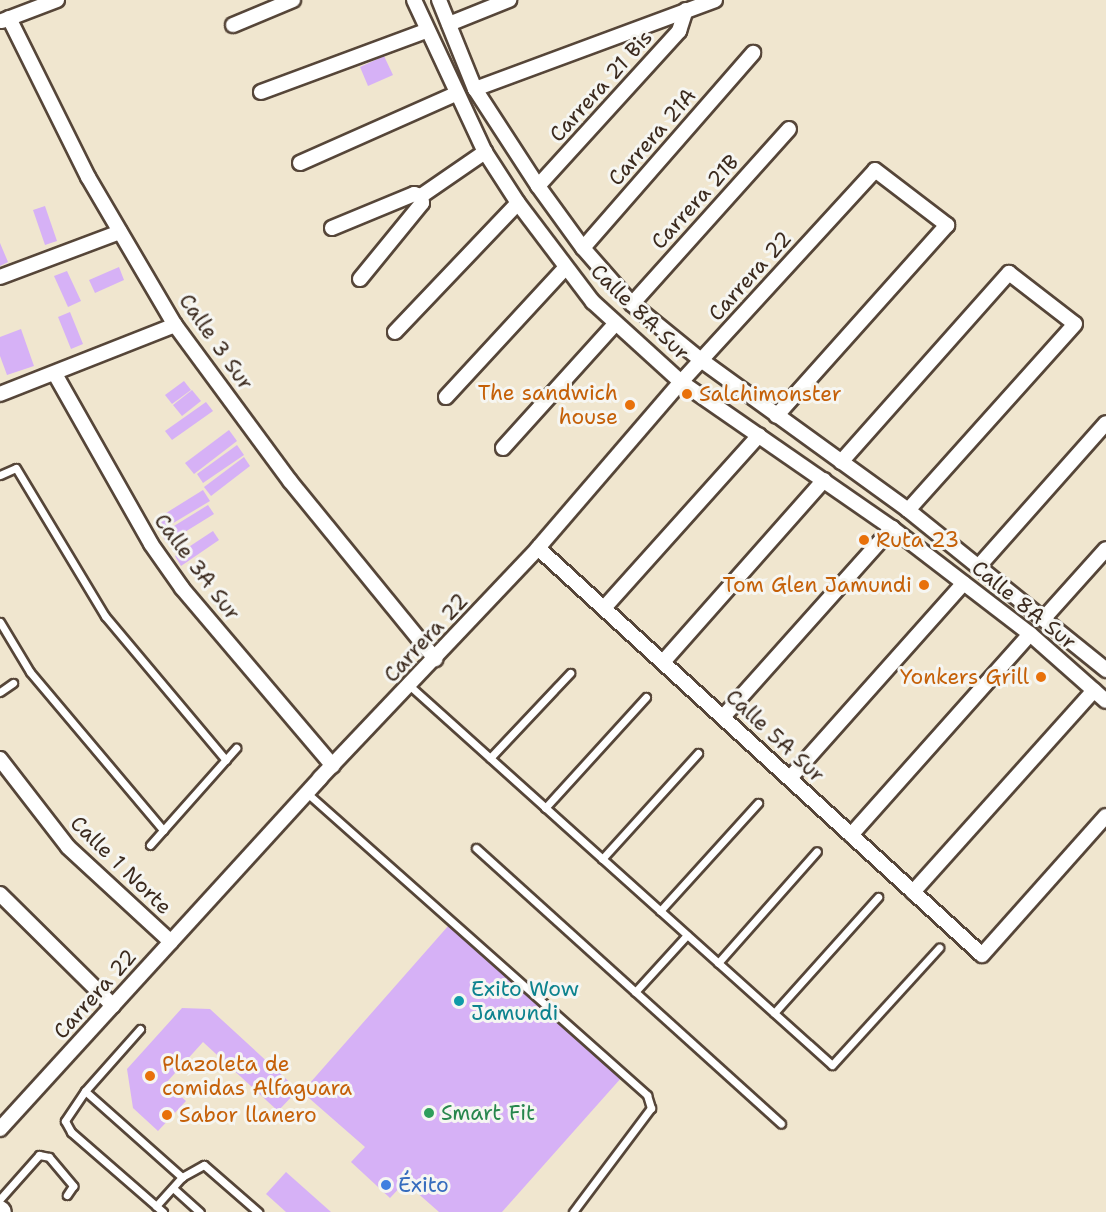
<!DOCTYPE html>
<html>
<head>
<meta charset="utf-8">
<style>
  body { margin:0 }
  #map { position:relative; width:1106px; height:1212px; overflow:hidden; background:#f0e6cf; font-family:"Shantell Sans",sans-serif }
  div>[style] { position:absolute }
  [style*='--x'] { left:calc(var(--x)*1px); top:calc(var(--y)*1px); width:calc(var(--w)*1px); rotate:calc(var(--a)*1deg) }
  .building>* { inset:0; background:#d6b1f6 }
  .roads { filter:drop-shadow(2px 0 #564639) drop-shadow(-2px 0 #564639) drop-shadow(0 2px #564639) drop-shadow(0 -2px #564639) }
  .lane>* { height:7px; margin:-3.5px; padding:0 3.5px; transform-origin:3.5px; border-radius:3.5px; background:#fff }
  .street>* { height:14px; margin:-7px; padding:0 7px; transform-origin:7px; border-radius:7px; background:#fff }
  .secondary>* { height:20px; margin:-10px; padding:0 10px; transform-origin:10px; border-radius:10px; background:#fff }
  .dots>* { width:16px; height:16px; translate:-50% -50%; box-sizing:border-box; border:3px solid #f6f6f2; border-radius:50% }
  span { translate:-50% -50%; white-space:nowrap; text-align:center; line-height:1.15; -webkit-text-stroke:6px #f6f6f2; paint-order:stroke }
  .street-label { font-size:21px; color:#3b2a1e }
  .food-label { font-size:21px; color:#c56008 }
  .right { translate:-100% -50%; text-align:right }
  .left { translate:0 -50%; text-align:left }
  .culture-label { font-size:21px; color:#0d838f }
  .leisure-label { font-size:21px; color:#27864d }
  .shop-label { font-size:21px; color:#366cbe }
</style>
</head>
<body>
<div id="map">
  <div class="building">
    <i style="clip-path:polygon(384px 56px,393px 75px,368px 86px,360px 67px)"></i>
    <i style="clip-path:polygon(45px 206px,57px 241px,45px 245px,33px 210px)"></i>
    <i style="clip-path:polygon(0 243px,8px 262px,0 266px)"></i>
    <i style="clip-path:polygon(119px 267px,124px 280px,95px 293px,89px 280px)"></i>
    <i style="clip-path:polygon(67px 271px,81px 301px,68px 307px,54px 276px)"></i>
    <i style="clip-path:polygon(70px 312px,83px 344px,71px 349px,58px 317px)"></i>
    <i style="clip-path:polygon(21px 329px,34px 366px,7px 375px,0 356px,0 337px)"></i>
    <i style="clip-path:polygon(184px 381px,191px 390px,172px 404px,165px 395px)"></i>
    <i style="clip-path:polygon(192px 390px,201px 401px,182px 416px,173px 405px)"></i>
    <i style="clip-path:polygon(206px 402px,213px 411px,172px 440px,165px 431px)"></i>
    <i style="clip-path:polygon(229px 430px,237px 441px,194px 474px,185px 463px)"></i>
    <i style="clip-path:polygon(237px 445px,244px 455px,203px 483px,197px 474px)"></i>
    <i style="clip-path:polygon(244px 457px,250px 466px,211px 496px,204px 487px)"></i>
    <i style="clip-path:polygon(203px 490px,210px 501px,165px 528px,158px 518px)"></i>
    <i style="clip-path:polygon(208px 505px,214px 514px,167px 543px,161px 534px)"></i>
    <i style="clip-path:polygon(213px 531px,219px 540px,181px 566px,175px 556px)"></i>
    <i style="clip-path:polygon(449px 925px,622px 1077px,502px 1212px,439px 1212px,405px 1182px,390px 1198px,351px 1162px,365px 1147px,302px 1092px)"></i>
    <i style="clip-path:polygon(182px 1008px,210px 1009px,298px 1090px,278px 1111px,203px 1042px,166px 1083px,186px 1101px,158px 1131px,133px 1108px,127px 1069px)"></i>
    <i style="clip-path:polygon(286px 1172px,331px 1212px,286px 1212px,266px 1194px)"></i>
  </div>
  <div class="roads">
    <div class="lane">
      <i style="--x:0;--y:475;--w:17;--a:-24"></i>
      <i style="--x:16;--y:468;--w:173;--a:59"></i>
      <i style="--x:105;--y:616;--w:188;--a:50"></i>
      <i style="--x:0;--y:622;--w:58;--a:59"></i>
      <i style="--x:30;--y:672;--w:207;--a:49.9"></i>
      <i style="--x:410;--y:686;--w:567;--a:41.93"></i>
      <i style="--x:832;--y:1065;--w:159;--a:-47.6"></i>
      <i style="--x:0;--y:692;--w:16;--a:-35"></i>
      <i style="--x:490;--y:758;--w:117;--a:-46.7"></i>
      <i style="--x:307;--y:793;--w:455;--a:41.6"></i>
      <i style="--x:647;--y:1095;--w:14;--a:73"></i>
      <i style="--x:651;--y:1108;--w:130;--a:126.9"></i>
      <i style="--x:545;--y:808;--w:150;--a:-47.7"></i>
      <i style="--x:150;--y:845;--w:130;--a:-48.4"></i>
      <i style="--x:476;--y:848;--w:411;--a:42.1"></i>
      <i style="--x:602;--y:859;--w:143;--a:-47.8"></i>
      <i style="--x:660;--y:911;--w:146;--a:-47.8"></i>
      <i style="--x:718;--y:963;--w:149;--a:-48.5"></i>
      <i style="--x:635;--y:992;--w:77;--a:-47.6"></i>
      <i style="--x:774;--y:1013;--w:156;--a:-48.1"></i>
      <i style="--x:140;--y:1029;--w:83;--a:131.6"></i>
      <i style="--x:85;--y:1091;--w:130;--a:41.6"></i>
      <i style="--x:85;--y:1091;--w:36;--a:124"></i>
      <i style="--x:65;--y:1121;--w:13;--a:61"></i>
      <i style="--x:71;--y:1132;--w:113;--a:41"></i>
      <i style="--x:173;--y:1188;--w:36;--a:42"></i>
      <i style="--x:0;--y:1199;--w:59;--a:-48.4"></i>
      <i style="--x:39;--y:1155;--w:10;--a:11"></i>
      <i style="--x:49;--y:1157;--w:38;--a:50"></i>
      <i style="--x:73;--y:1186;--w:11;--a:124"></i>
      <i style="--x:163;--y:1212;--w:9;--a:-139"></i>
      <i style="--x:156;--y:1206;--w:39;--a:-48"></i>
      <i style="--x:182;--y:1177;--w:25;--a:-29"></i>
      <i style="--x:204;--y:1165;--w:72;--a:41"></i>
    </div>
    <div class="street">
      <i style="--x:414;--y:0;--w:168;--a:65"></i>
      <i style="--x:485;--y:152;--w:61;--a:57.1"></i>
      <i style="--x:518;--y:203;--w:124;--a:52.9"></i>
      <i style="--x:593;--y:302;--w:119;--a:42.3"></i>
      <i style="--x:681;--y:382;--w:257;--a:34.7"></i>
      <i style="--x:892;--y:528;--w:174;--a:37.5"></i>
      <i style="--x:1030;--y:634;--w:101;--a:41.4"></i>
      <i style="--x:439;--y:0;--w:96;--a:68"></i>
      <i style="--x:475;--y:89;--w:116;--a:57"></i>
      <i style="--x:538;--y:186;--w:77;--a:54"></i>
      <i style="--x:583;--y:248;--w:74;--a:48.8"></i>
      <i style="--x:632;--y:304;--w:89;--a:39.1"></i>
      <i style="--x:701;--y:360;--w:256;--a:35.9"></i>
      <i style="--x:908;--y:510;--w:255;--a:38.9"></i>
      <i style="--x:9;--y:18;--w:178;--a:63.6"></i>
      <i style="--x:88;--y:177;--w:172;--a:59.6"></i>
      <i style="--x:175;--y:325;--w:194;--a:53.6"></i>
      <i style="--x:290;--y:481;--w:230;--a:50.8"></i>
      <i style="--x:2;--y:21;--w:59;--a:-20.9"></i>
      <i style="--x:449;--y:24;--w:65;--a:-21.8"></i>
      <i style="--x:233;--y:25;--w:65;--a:-22.6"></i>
      <i style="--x:475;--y:89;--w:256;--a:-20.3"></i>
      <i style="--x:261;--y:92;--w:176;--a:-20.3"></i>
      <i style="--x:300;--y:163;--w:171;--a:-23.9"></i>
      <i style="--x:538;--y:186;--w:210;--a:-47.7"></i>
      <i style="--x:679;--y:31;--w:22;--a:-72"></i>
      <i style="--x:332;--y:228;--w:89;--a:-22.5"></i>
      <i style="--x:414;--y:194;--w:7;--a:16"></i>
      <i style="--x:421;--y:196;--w:78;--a:-34.5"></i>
      <i style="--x:583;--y:248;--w:259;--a:-48.9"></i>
      <i style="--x:0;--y:277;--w:128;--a:-20.6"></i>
      <i style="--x:360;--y:279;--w:98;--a:-50.8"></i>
      <i style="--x:422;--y:203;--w:7;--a:-98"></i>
      <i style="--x:632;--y:304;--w:235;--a:-48.1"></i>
      <i style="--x:395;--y:332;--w:178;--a:-46.4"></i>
      <i style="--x:55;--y:374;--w:195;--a:60.5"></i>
      <i style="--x:151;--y:544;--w:54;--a:54.8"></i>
      <i style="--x:182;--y:588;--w:233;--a:49.7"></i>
      <i style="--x:0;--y:394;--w:188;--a:-21.5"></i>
      <i style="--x:446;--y:397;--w:176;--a:-47.3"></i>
      <i style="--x:503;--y:448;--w:167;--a:-47.9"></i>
      <i style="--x:841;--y:462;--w:253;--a:-48.4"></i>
      <i style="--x:1009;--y:273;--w:83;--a:37.7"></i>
      <i style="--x:1075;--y:324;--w:250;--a:131.9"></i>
      <i style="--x:538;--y:548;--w:602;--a:42.51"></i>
      <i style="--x:982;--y:955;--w:186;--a:-48.3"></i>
      <i style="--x:979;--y:566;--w:191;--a:-48.4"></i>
      <i style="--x:604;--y:608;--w:232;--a:-48.1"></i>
      <i style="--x:1045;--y:617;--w:91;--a:-48.1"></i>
      <i style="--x:663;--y:662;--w:243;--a:-48.5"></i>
      <i style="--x:723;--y:717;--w:254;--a:-48.2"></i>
      <i style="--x:0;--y:759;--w:111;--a:52.3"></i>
      <i style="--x:68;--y:847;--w:140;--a:42.7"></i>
      <i style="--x:790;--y:778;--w:261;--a:-48.3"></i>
      <i style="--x:851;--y:835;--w:269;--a:-48.3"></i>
      <i style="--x:913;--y:892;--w:271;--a:-48.1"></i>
      <i style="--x:0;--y:894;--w:159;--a:44.7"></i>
      <i style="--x:0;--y:1129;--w:475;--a:-47.6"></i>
      <i style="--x:320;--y:778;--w:317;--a:-46.5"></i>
      <i style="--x:538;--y:548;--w:219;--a:-49.3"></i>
      <i style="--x:681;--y:382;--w:287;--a:-47.5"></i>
      <i style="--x:875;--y:170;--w:91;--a:37.4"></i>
      <i style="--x:947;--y:225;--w:256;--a:131.8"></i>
    </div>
    <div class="secondary">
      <i style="--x:0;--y:1211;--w:1;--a:45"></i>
    </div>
  </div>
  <div class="dots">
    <i style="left:687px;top:394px;background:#e8710a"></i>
    <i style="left:630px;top:405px;background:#e8710a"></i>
    <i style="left:864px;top:540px;background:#e8710a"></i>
    <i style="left:924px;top:585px;background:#e8710a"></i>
    <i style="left:1041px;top:677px;background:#e8710a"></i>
    <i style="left:459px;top:1001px;background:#0f9aa8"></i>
    <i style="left:150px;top:1076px;background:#e8710a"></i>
    <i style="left:429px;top:1113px;background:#2e9e5b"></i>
    <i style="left:167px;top:1115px;background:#e8710a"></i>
    <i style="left:386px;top:1185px;background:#3f7fe0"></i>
  </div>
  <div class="street-label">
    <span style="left:601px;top:86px;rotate:-48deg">Carrera 21 Bis</span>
    <span style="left:652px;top:137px;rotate:-49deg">Carrera 21A</span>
    <span style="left:695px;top:202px;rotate:-48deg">Carrera 21B</span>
    <span style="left:750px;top:276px;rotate:-48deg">Carrera 22</span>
    <span style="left:640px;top:312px;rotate:44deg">Calle 8A Sur</span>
    <span style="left:216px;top:342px;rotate:55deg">Calle 3 Sur</span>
    <span style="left:197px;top:567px;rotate:53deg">Calle 3A Sur</span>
    <span style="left:1024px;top:605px;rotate:39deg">Calle 8A Sur</span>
    <span style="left:426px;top:638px;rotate:-47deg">Carrera 22</span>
    <span style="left:775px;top:736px;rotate:43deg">Calle 5A Sur</span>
    <span style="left:121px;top:865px;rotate:44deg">Calle 1 Norte</span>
    <span style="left:95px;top:994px;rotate:-48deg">Carrera 22</span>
  </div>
  <div class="food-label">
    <span class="right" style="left:618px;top:405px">The sandwich<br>house</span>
    <span class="left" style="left:699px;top:394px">Salchimonster</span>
    <span class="left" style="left:876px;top:540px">Ruta 23</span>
    <span class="right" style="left:912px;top:585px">Tom Glen Jamundi</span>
    <span class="right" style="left:1029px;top:677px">Yonkers Grill</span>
    <span class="left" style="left:162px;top:1076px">Plazoleta de<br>comidas Alfaguara</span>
    <span class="left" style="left:179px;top:1115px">Sabor llanero</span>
  </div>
  <div class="culture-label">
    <span class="left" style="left:471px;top:1001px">Exito Wow<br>Jamundi</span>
  </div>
  <div class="leisure-label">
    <span class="left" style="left:441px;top:1113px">Smart Fit</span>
  </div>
  <div class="shop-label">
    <span class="left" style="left:398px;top:1185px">Éxito</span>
  </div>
</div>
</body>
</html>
